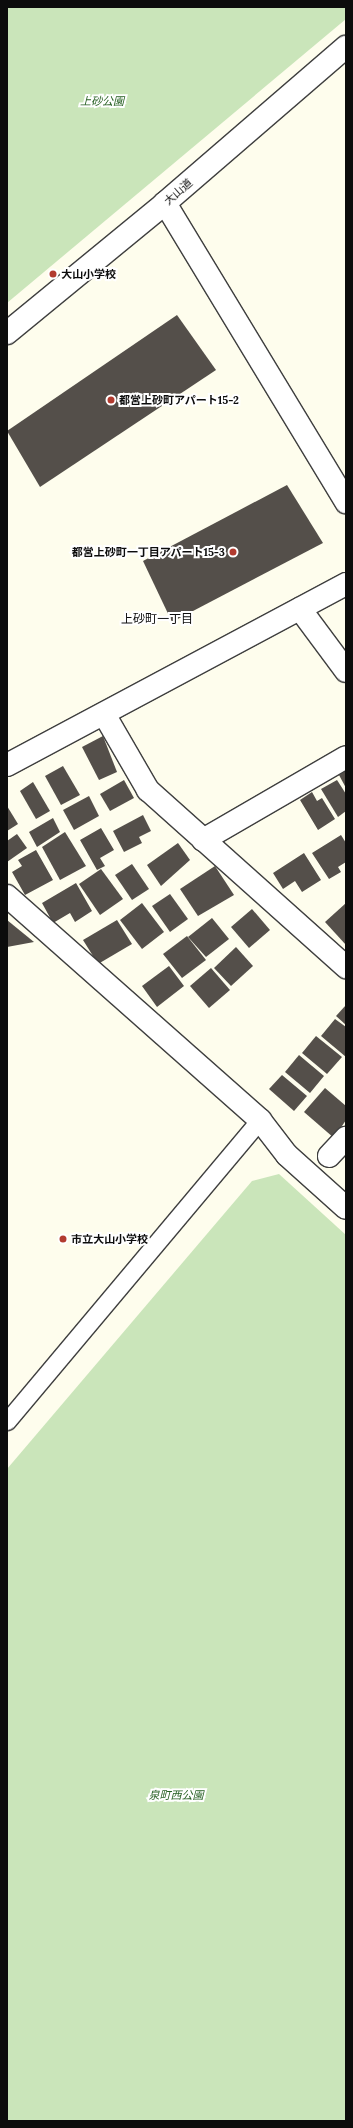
<!DOCTYPE html>
<html>
<head>
<meta charset="utf-8">
<style>
  body { margin:0 }
  #map { position:relative; width:353px; height:2128px; overflow:hidden; background:#fefded; font-family:Lora,"Noto Sans JP",serif }
  div>[style] { position:absolute }
  [style*='--x'] { left:calc(var(--x)*1px); top:calc(var(--y)*1px); width:calc(var(--w)*1px); rotate:calc(var(--a)*1deg) }
  .green>* { inset:0; background:#cae5ba }
  .building>* { inset:0; background:#544f4a }
  .roads { filter:drop-shadow(1px 0 #3f3f3f) drop-shadow(-1px 0 #3f3f3f) drop-shadow(0 1px #3f3f3f) drop-shadow(0 -1px #3f3f3f) }
  .service>* { height:17px; margin:-8.5px; padding:0 8.5px; transform-origin:8.5px; border-radius:8.5px; background:#fff }
  .minor>* { height:22px; margin:-11px; padding:0 11px; transform-origin:11px; border-radius:11px; background:#fff }
  .tertiary>* { height:22px; margin:-11px; padding:0 11px; transform-origin:11px; border-radius:11px; background:#fff }
  .dots>* { width:11px; height:11px; translate:-50% -50%; box-sizing:border-box; border:2px solid #fff; border-radius:50% }
  span { translate:-50% -50%; white-space:nowrap; text-align:center; line-height:1.15; -webkit-text-stroke:4px #fff; paint-order:stroke }
  .park-label { font-size:11px; color:#265f22; font-style:italic }
  .street-label { font-size:11px; color:#0c0c0c }
  .poi-label { font-size:11px; color:#0c0c0c; font-weight:700 }
  .left { translate:0 -50%; text-align:left }
  .right { translate:-100% -50%; text-align:right }
  .neighbourhood-label { font-size:12px; color:#0c0c0c }
  .frame { position:absolute; inset:0; border:8px solid #0c0c0c; pointer-events:none }
</style>
</head>
<body>
<div id="map">
  <div class="green">
    <i style="clip-path:polygon(7px 7px,346px 7px,346px 19px,7px 303px)"></i>
    <i style="clip-path:polygon(279px 1174px,346px 1235px,346px 2121px,7px 2121px,7px 1469px,252px 1181px)"></i>
  </div>
  <div class="building">
    <i style="clip-path:polygon(177px 315px,216px 370px,40px 487px,7px 431px)"></i>
    <i style="clip-path:polygon(287px 485px,323px 543px,172px 622px,143px 561px)"></i>
    <i style="clip-path:polygon(103px 736px,117px 772px,99px 780px,82px 747px)"></i>
    <i style="clip-path:polygon(63px 766px,80px 795px,61px 805px,45px 776px)"></i>
    <i style="clip-path:polygon(346px 771px,346px 788px,339px 775px)"></i>
    <i style="clip-path:polygon(124px 780px,134px 798px,110px 811px,100px 794px)"></i>
    <i style="clip-path:polygon(337px 780px,346px 794px,346px 811px,338px 817px,321px 789px)"></i>
    <i style="clip-path:polygon(33px 782px,50px 811px,36px 819px,20px 791px)"></i>
    <i style="clip-path:polygon(312px 792px,317px 801px,322px 798px,335px 819px,318px 830px,300px 800px)"></i>
    <i style="clip-path:polygon(89px 796px,99px 816px,74px 830px,63px 810px)"></i>
    <i style="clip-path:polygon(7px 806px,18px 824px,7px 831px)"></i>
    <i style="clip-path:polygon(143px 815px,151px 831px,139px 837px,142px 843px,124px 852px,113px 831px)"></i>
    <i style="clip-path:polygon(53px 818px,60px 832px,37px 847px,29px 832px)"></i>
    <i style="clip-path:polygon(101px 828px,114px 850px,100px 858px,105px 866px,97px 870px,80px 840px)"></i>
    <i style="clip-path:polygon(65px 832px,86px 866px,60px 880px,42px 847px)"></i>
    <i style="clip-path:polygon(17px 834px,27px 848px,7px 862px,7px 841px)"></i>
    <i style="clip-path:polygon(341px 835px,346px 843px,346px 862px,338px 867px,341px 872px,329px 879px,312px 853px)"></i>
    <i style="clip-path:polygon(178px 843px,190px 860px,161px 886px,147px 865px)"></i>
    <i style="clip-path:polygon(36px 850px,53px 880px,25px 895px,12px 872px,22px 866px,18px 860px)"></i>
    <i style="clip-path:polygon(304px 853px,321px 880px,302px 892px,295px 881px,283px 889px,273px 873px)"></i>
    <i style="clip-path:polygon(132px 864px,149px 889px,132px 900px,115px 875px)"></i>
    <i style="clip-path:polygon(215px 866px,234px 895px,198px 916px,180px 889px)"></i>
    <i style="clip-path:polygon(101px 869px,123px 899px,100px 915px,79px 884px)"></i>
    <i style="clip-path:polygon(76px 883px,92px 911px,75px 922px,70px 913px,53px 923px,42px 903px)"></i>
    <i style="clip-path:polygon(170px 894px,188px 919px,170px 932px,152px 906px)"></i>
    <i style="clip-path:polygon(142px 903px,164px 932px,142px 949px,120px 920px)"></i>
    <i style="clip-path:polygon(346px 903px,346px 945px,325px 922px)"></i>
    <i style="clip-path:polygon(252px 909px,270px 930px,249px 948px,231px 927px)"></i>
    <i style="clip-path:polygon(212px 918px,229px 939px,206px 957px,188px 937px)"></i>
    <i style="clip-path:polygon(7px 920px,34px 942px,7px 947px)"></i>
    <i style="clip-path:polygon(117px 920px,132px 944px,98px 964px,83px 940px)"></i>
    <i style="clip-path:polygon(187px 936px,206px 960px,182px 978px,163px 954px)"></i>
    <i style="clip-path:polygon(236px 947px,253px 966px,231px 986px,214px 968px)"></i>
    <i style="clip-path:polygon(169px 966px,184px 986px,157px 1007px,142px 986px)"></i>
    <i style="clip-path:polygon(211px 968px,230px 990px,209px 1008px,190px 986px)"></i>
    <i style="clip-path:polygon(346px 1005px,346px 1025px,336px 1016px)"></i>
    <i style="clip-path:polygon(335px 1019px,346px 1027px,346px 1057px,321px 1036px)"></i>
    <i style="clip-path:polygon(316px 1036px,342px 1057px,327px 1074px,302px 1053px)"></i>
    <i style="clip-path:polygon(299px 1055px,324px 1076px,310px 1093px,285px 1072px)"></i>
    <i style="clip-path:polygon(282px 1075px,307px 1096px,294px 1111px,269px 1089px)"></i>
    <i style="clip-path:polygon(325px 1088px,346px 1106px,346px 1120px,334px 1138px,304px 1112px)"></i>
  </div>
  <div class="roads">
    <div class="service">
      <i style="--x:7;--y:1421;--w:393;--a:-50"></i>
    </div>
    <div class="minor">
      <i style="--x:165;--y:203;--w:350;--a:58.8"></i>
      <i style="--x:300;--y:609;--w:77;--a:53.4"></i>
      <i style="--x:104;--y:714;--w:88;--a:59.9"></i>
      <i style="--x:148;--y:790;--w:266;--a:41.8"></i>
      <i style="--x:7;--y:765;--w:384;--a:-28.1"></i>
      <i style="--x:203;--y:840;--w:165;--a:-30.1"></i>
      <i style="--x:7;--y:896;--w:338;--a:41.5"></i>
      <i style="--x:260;--y:1120;--w:44;--a:52.4"></i>
      <i style="--x:287;--y:1155;--w:79;--a:41.9"></i>
      <i style="--x:329;--y:1156;--w:25;--a:-47"></i>
    </div>
    <div class="tertiary">
      <i style="--x:7;--y:333;--w:205;--a:-39.4"></i>
      <i style="--x:165;--y:203;--w:239;--a:-40.8"></i>
    </div>
  </div>
  <div class="dots">
    <i style="left:53px;top:274px;background:#b23b2f"></i>
    <i style="left:111px;top:400px;background:#b23b2f"></i>
    <i style="left:233px;top:552px;background:#b23b2f"></i>
    <i style="left:63px;top:1239px;background:#b23b2f"></i>
  </div>
  <div class="park-label">
    <span style="left:102px;top:101px">上砂公園</span>
    <span style="left:176px;top:1795px">泉町西公園</span>
  </div>
  <div class="street-label">
    <span style="left:178px;top:192px;rotate:-41deg">大山道</span>
  </div>
  <div class="poi-label">
    <span class="left" style="left:61px;top:274px">大山小学校</span>
    <span class="left" style="left:119px;top:400px">都営上砂町アパート15-2</span>
    <span class="right" style="left:225px;top:552px">都営上砂町一丁目アパート15-3</span>
    <span class="left" style="left:71px;top:1239px">市立大山小学校</span>
  </div>
  <div class="neighbourhood-label">
    <span style="left:157px;top:619px">上砂町一丁目</span>
  </div>
  <div class="frame"></div>
</div>
</body>
</html>
